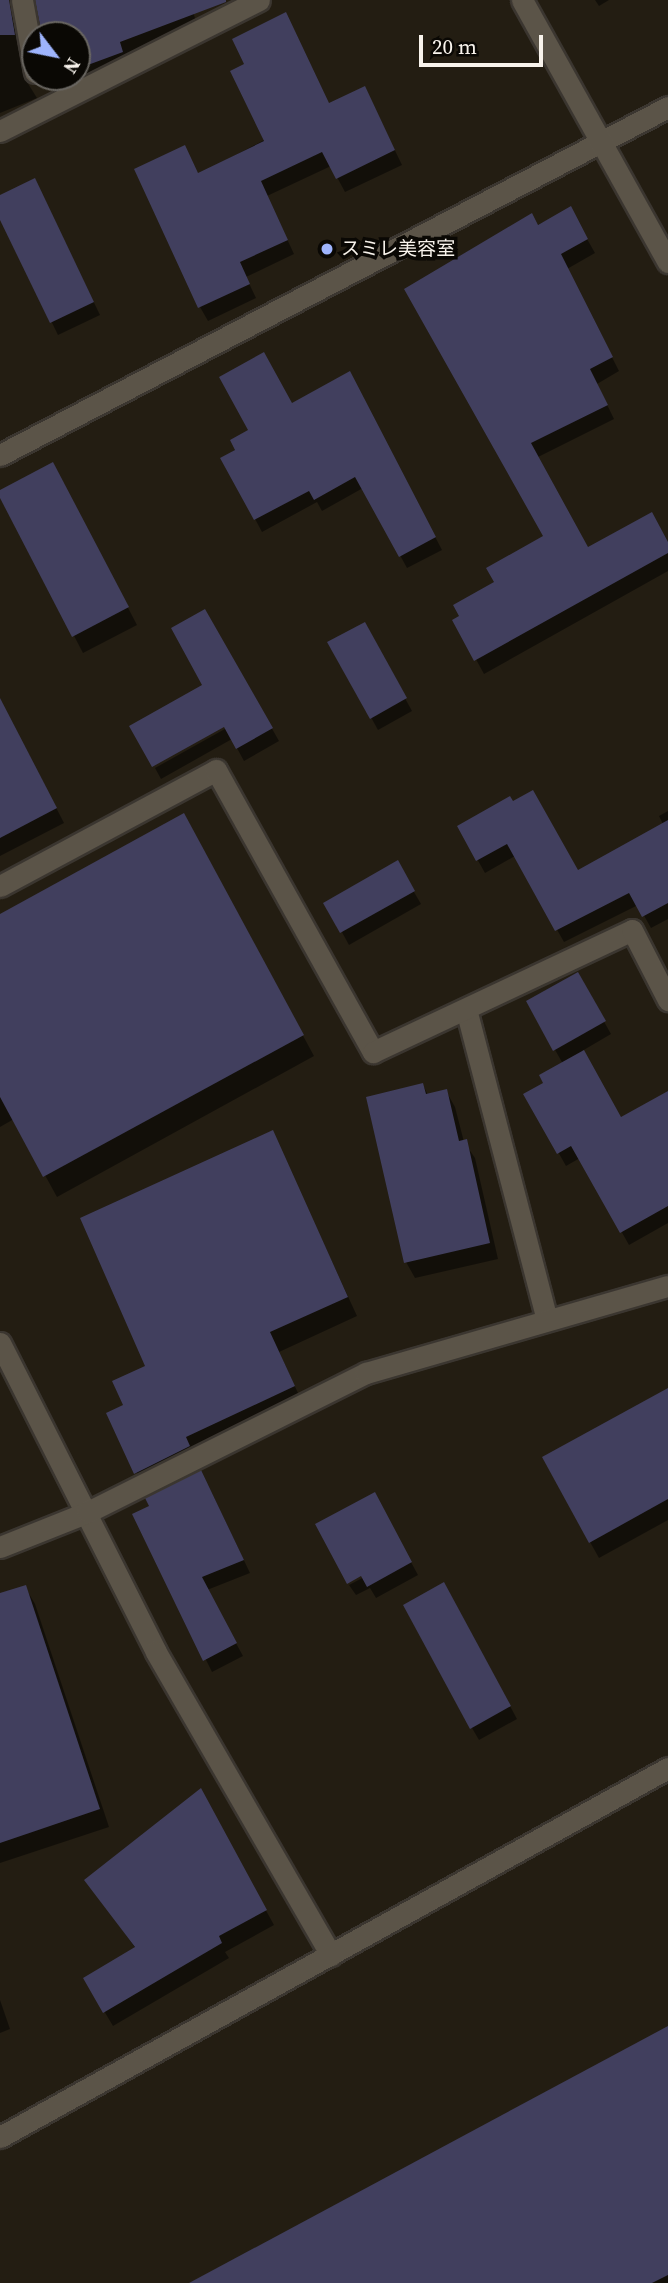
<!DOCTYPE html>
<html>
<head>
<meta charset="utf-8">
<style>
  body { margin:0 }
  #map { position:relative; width:668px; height:2283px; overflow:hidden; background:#231d12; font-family:"Source Serif 4","Noto Sans JP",serif }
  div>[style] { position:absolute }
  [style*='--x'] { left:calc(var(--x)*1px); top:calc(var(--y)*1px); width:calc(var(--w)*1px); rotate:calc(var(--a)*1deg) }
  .shadow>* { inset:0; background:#0007 }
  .building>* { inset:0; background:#413f5e }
  .roads { filter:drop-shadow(2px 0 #3b3630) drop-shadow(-2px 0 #3b3630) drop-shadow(0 2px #3b3630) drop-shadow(0 -2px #3b3630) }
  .service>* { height:21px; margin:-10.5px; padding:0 10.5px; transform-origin:10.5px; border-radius:10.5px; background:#5b5448 }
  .minor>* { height:21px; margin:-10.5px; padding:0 10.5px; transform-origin:10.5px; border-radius:10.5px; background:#5b5448 }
  .tertiary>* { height:21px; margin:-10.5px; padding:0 10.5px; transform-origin:10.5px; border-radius:10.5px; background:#5b5448 }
  .dots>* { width:19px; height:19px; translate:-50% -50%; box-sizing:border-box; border:4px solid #0a0804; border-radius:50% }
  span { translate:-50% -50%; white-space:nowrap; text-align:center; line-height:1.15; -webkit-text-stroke:7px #0a0804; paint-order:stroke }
  .poi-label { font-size:19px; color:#f8f3ec }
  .left { translate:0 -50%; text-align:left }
  .north { position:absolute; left:21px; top:21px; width:70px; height:70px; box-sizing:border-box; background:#0a0804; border:2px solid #696661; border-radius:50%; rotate:122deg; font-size:19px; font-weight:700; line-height:28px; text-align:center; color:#f8f3ec }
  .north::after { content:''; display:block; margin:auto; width:24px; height:32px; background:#9eb4fd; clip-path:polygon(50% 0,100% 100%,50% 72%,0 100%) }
  .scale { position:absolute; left:419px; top:35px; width:124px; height:32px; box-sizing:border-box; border:4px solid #f8f3ec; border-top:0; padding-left:9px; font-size:21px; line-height:24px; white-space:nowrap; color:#f8f3ec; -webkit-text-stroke:5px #0a0804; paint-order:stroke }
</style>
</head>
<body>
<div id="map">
  <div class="shadow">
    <i style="clip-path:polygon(40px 0,189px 0,199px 30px,126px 55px,129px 65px,54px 92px,48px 77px,77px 77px,77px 35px,43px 35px)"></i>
    <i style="clip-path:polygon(595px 0,609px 0,599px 6px)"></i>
    <i style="clip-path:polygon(9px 11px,17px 23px,27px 82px,37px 98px,0 113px,0 14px)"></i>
    <i style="clip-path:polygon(372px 103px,402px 165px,345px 192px,331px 166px,267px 196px,294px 254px,246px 277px,256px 298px,208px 321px,200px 307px,199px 175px,329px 105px)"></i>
    <i style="clip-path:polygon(41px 193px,100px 315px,58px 335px,0 216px,0 197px)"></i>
    <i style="clip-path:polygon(570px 209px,595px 253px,567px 269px,619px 371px,597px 384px,614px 419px,538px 457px,587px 549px,668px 545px,668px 571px,484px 674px,455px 621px,546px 537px,406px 290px)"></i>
    <i style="clip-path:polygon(356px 385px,442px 550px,407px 568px,363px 488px,322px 511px,317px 502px,262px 532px,223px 459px,292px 405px)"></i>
    <i style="clip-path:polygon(62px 482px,137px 625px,83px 653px,0 494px)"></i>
    <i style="clip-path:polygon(205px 611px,279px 741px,244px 761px,232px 739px,161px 779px,155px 768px,232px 725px,205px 685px)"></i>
    <i style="clip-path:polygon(364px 624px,412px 711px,378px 730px,330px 643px)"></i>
    <i style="clip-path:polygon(0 732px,27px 751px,64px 823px,0 856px)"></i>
    <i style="clip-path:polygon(509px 798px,578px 873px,663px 824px,659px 816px,668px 811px,668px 919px,651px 928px,638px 905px,564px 942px,515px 856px,485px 873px,459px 827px)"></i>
    <i style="clip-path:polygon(195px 836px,314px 1056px,57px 1197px,14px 1119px,0 1127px,0 916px)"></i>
    <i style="clip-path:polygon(397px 863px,421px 904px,349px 945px,326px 903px)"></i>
    <i style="clip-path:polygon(577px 974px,611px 1034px,582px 1051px,621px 1119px,668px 1093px,668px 1223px,629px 1245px,580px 1158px,566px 1166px,526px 1095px,546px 1084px,563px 1064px,528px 1002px)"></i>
    <i style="clip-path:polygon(423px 1085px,428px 1095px,446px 1091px,455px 1107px,464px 1142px,475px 1158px,498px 1259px,415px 1278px,406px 1262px)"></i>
    <i style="clip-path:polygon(272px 1132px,357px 1316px,279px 1352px,304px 1406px,146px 1492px,108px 1414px,125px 1406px)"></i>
    <i style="clip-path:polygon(668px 1390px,668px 1520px,599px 1558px,590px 1542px)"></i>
    <i style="clip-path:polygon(208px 1485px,250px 1573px,207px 1590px,243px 1656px,212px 1672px,134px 1515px)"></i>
    <i style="clip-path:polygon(374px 1494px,418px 1575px,376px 1598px,370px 1588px,356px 1595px,349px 1585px,370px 1574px)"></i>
    <i style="clip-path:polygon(25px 1587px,35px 1604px,109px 1827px,0 1863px,0 1595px)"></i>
    <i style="clip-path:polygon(451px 1597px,517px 1719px,479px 1740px,472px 1728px)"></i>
    <i style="clip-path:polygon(200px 1791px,274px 1925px,225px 1952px,229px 1958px,113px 2026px,85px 1979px,136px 1949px,87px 1880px)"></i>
    <i style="clip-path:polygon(0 2000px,10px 2029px,0 2033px)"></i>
    <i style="clip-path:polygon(668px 2028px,668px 2283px,193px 2283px)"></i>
  </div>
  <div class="building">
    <i style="clip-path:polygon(0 0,9px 0,15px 35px,0 35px)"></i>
    <i style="clip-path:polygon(35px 0,226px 0,226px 2px,120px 42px,123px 52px,77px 69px,77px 35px,42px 35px)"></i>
    <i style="clip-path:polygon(286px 12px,329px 103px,365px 86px,395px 150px,336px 179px,322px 152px,261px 181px,288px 240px,240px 262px,250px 284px,198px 308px,134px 169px,185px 145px,198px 173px,264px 141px,230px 71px,244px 64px,232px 39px)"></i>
    <i style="clip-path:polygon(35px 178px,94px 302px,50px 323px,0 220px,0 195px)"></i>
    <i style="clip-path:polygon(571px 206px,588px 239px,561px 254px,613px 357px,590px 369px,608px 405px,531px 443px,588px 547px,652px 512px,668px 542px,668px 553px,474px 661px,452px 620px,459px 616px,453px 605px,494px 582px,486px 568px,543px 536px,404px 289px,532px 213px,538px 225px)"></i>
    <i style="clip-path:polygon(264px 352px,292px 403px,350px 371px,436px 537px,399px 557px,355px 477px,314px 500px,309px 491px,254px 520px,220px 458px,235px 450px,230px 440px,248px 430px,219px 377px)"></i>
    <i style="clip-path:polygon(53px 462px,129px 607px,72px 637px,0 498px,0 490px)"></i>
    <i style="clip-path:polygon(205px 609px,273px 728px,236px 749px,224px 727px,152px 767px,129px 726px,202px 685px,171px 628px)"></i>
    <i style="clip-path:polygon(365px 622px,407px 698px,370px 719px,327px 642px)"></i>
    <i style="clip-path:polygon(0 698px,57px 808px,0 838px)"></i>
    <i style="clip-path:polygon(533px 790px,578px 870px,668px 820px,668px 903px,642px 917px,629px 893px,555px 931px,507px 844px,476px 861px,457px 826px,510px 796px,513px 801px)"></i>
    <i style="clip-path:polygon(184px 813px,304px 1035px,43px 1177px,0 1097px,0 914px)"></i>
    <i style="clip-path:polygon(398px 860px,415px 891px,340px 933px,323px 903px)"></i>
    <i style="clip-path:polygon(578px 972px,606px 1021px,553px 1051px,526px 1001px)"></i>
    <i style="clip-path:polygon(584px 1050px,621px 1117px,668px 1091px,668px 1206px,620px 1233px,571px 1146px,557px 1154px,523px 1094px,543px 1083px,539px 1075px)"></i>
    <i style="clip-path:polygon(423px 1083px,426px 1094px,447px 1089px,459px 1141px,467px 1139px,490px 1243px,404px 1263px,366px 1097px)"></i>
    <i style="clip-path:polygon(273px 1130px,348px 1297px,270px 1332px,295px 1386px,186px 1437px,190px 1446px,134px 1474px,106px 1413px,123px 1405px,112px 1381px,145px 1366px,80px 1218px)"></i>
    <i style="clip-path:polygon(668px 1388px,668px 1499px,589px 1543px,542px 1457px)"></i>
    <i style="clip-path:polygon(201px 1470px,244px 1560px,202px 1577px,237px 1643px,203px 1661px,132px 1514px,149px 1506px,145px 1498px)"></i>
    <i style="clip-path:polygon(375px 1492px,412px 1562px,367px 1587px,361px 1576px,347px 1584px,315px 1524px)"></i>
    <i style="clip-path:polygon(444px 1582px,511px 1706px,470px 1729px,403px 1605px)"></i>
    <i style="clip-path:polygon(26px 1585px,100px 1809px,0 1843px,0 1593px)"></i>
    <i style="clip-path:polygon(201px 1788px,267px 1910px,219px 1936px,222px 1943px,103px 2013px,83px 1978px,135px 1947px,84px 1880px)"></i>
    <i style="clip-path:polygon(668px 2026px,668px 2275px,652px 2283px,189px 2283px)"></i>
  </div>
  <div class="roads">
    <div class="service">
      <i style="--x:0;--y:886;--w:245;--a:-28.2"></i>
      <i style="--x:216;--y:770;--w:323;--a:60.9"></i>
    </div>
    <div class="minor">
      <i style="--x:22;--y:0;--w:73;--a:79.8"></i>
      <i style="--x:0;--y:131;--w:290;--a:-26.8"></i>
      <i style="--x:0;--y:455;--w:753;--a:-27.52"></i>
      <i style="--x:466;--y:1009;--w:321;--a:75.4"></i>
      <i style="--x:373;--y:1052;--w:286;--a:-25.2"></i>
      <i style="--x:632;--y:930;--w:79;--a:62.8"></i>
      <i style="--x:0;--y:1343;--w:346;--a:63.2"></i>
      <i style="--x:156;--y:1652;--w:350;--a:60"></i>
      <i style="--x:0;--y:1547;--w:95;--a:-21.7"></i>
      <i style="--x:88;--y:1512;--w:311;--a:-26.6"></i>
      <i style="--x:366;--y:1373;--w:314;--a:-16.1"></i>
    </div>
    <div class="tertiary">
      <i style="--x:522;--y:0;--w:300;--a:60.9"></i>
      <i style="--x:0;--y:2137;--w:763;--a:-28.92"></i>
    </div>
  </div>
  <div class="dots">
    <i style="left:327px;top:249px;background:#9eb4fd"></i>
  </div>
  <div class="poi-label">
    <span class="left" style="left:341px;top:249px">スミレ美容室</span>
  </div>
  <div class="north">N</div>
  <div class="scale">20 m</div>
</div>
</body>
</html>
